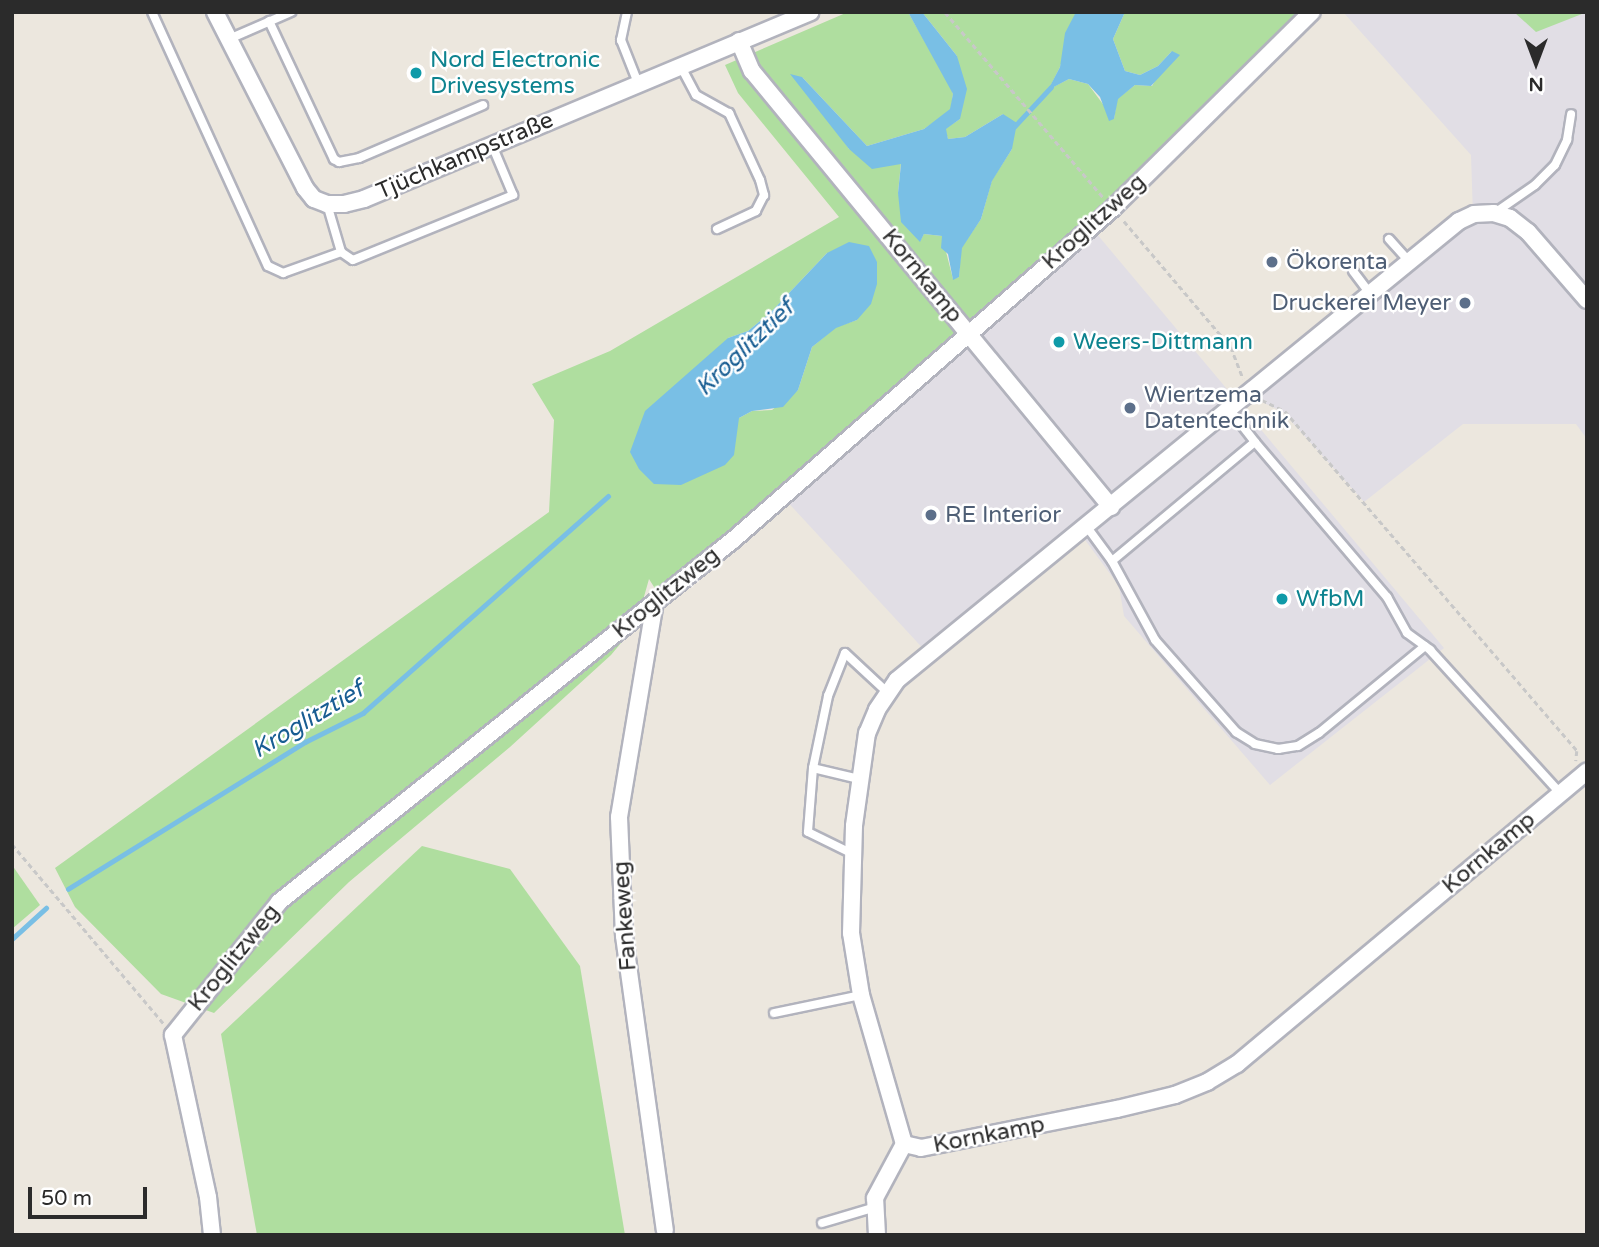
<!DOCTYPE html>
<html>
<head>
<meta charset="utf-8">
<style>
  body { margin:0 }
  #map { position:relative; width:1599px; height:1247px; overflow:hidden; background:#ece7de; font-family:"Varela Round",sans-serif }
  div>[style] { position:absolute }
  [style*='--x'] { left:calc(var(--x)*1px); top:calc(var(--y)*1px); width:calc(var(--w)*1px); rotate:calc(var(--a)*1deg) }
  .industrial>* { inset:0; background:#e1dee5 }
  .green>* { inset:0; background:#afde9f }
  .water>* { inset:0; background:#79bfe5 }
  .stream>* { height:4.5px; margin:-2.25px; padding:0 2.25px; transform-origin:2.25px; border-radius:2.25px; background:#79bfe5 }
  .path>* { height:2.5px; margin-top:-1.25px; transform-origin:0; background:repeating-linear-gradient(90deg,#c8c8c8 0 5px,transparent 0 8.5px) }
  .roads { filter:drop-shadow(2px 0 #b2b3bd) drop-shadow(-2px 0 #b2b3bd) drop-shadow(0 2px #b2b3bd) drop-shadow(0 -2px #b2b3bd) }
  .service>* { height:8px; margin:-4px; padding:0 4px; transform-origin:4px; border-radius:4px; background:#fff }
  .minor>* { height:16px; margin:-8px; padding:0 8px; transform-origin:8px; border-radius:8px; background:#fff }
  .dots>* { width:19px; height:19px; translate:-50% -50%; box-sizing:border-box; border:4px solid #fff; border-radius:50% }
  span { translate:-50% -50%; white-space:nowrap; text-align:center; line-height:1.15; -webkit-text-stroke:5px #fff; paint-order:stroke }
  .culture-label { font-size:23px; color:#0d838f }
  .left { translate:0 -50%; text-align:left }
  .street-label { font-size:23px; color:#2b2b2b }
  .service-label { font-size:23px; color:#4e5e75 }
  .right { translate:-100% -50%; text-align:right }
  .water-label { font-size:24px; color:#185d92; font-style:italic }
  .frame { position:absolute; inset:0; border:14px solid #2b2b2b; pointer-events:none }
  .north { position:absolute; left:1501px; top:28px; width:70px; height:70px; -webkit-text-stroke:5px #fff; paint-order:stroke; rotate:180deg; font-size:19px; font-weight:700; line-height:28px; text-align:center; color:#2b2b2b }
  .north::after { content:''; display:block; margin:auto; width:24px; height:32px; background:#2b2b2b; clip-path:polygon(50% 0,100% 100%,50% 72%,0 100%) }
  .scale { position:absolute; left:28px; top:1187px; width:119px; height:32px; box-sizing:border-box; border:4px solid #2b2b2b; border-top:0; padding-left:9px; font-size:21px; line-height:24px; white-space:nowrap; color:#2b2b2b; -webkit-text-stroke:5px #fff; paint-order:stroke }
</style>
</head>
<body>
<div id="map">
  <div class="industrial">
    <i style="clip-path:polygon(1343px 12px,1587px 12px,1587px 439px,1576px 424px,1463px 424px,1364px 502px,1283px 412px,1247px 395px,1473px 215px,1471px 155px)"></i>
    <i style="clip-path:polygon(1091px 227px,1444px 648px,1270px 785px,1124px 616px,1119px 586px,1080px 533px,929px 655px,782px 496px)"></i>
  </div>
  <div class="green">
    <i style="clip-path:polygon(evenodd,848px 12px,908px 12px,949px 84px,953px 94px,951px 109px,940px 118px,924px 129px,867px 146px,802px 77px,849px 149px,901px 163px,898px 193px,920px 241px,924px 234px,942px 236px,953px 279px,959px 277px,961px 248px,981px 219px,992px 180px,1012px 149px,1003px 114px,965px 137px,948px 139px,945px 129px,960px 119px,957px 56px,922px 12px,1076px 12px,1060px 67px,1049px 89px,1069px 79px,1088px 84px,1114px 119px,1117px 99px,1135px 85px,1152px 86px,1172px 51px,1158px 66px,1140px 75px,1125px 71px,1113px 39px,1125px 12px,1323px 12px,1099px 233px,719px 564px,666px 606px,649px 579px,636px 625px,611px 655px,510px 747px,349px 882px,214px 1013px,161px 994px,75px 907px,55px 868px,549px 512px,554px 420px,532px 384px,610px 351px,839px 217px,738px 93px,725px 65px,848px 12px,827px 253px,877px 262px,857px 320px,836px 327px,812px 347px,798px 390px,772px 410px,752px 411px,739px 418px,728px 338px,748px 331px,771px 312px,827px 253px)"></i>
    <i style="clip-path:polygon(1514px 12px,1587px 12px,1536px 32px)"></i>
    <i style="clip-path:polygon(422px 846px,510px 869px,580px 966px,625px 1235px,257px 1235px,221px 1034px)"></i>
    <i style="clip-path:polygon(12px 865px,40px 905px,12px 929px)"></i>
  </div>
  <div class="water">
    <i style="clip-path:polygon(908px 12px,922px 12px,957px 56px,967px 89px,960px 119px,946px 129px,948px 139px,965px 137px,1003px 114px,1017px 123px,1012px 149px,992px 181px,981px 219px,962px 248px,959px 277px,953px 280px,948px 254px,941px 248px,942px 236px,924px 234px,920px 242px,901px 222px,898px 193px,901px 164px,872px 169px,849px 149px,790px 74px,802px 77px,867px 146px,924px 129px,950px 109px,953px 94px)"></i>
    <i style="clip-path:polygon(1076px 12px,1125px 12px,1113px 39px,1125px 71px,1140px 75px,1158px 66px,1172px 51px,1180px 55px,1151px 86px,1135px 85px,1118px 99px,1114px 119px,1109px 121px,1100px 97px,1088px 84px,1069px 79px,1048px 90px,1060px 67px,1065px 33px)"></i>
    <i style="clip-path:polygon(849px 242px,869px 246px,877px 262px,877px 284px,871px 304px,857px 320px,836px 328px,812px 347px,798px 390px,783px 407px,752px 411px,739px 418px,734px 455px,725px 465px,681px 485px,654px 484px,639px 469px,630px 452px,645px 411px,728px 338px,748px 331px,771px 312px,827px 253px)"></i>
  </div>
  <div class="stream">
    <i style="--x:1014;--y:127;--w:54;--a:-47.2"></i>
    <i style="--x:68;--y:889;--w:279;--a:-31.8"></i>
    <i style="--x:305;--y:742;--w:65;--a:-26.6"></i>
    <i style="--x:363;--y:713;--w:327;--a:-41.5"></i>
    <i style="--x:12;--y:939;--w:46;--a:-42.4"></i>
  </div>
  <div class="path">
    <i style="--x:945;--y:12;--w:243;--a:49.5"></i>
    <i style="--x:1124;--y:221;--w:165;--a:49.7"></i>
    <i style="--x:1231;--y:347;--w:34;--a:69"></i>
    <i style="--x:1262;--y:400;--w:25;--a:26"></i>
    <i style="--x:1285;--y:411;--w:448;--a:49.3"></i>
    <i style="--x:1577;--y:751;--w:10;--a:96"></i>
    <i style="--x:12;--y:844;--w:236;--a:49.8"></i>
  </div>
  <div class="roads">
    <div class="service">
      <i style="--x:152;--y:12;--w:279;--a:65.5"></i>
      <i style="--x:268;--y:266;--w:17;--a:25"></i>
      <i style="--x:283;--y:273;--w:62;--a:-19.9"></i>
      <i style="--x:627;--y:12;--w:29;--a:102"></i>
      <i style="--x:621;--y:40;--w:46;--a:68.4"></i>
      <i style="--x:269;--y:21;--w:153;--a:64.8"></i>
      <i style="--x:334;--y:159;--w:6;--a:31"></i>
      <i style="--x:339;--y:162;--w:20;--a:-11"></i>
      <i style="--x:359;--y:158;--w:135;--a:-23.1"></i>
      <i style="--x:229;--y:39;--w:68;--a:-23.5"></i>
      <i style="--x:680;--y:65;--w:34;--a:62"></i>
      <i style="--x:696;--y:95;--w:38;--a:29"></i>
      <i style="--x:729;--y:113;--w:74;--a:65.2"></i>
      <i style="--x:760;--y:180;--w:16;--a:75"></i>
      <i style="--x:764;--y:195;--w:18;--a:117"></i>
      <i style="--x:756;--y:211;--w:43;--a:155.2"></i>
      <i style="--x:327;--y:204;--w:50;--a:73.7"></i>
      <i style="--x:341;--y:252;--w:14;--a:34"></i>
      <i style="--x:353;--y:260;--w:173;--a:-22.1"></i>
      <i style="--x:513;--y:195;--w:54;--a:-112.8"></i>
      <i style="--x:1496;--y:212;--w:47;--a:-34.7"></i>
      <i style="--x:1535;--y:185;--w:28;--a:-45"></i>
      <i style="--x:1555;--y:165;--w:28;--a:-64"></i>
      <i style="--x:1567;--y:140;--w:26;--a:-81"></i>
      <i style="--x:1389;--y:239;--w:28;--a:48"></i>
      <i style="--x:1353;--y:271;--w:26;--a:53"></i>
      <i style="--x:1255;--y:442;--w:204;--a:49.6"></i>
      <i style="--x:1387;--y:597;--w:41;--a:60.9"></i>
      <i style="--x:1407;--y:633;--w:29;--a:36"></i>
      <i style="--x:1430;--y:650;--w:193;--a:47.7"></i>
      <i style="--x:1087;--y:527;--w:42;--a:53.7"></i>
      <i style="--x:1112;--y:561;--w:90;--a:61.4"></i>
      <i style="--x:1155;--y:640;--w:123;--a:48.6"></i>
      <i style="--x:1236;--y:732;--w:22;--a:32"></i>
      <i style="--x:1255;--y:744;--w:24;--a:12"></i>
      <i style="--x:1278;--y:749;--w:20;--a:-9"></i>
      <i style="--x:1298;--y:746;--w:25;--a:-32"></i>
      <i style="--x:1319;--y:733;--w:137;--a:-39.4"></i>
      <i style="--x:1112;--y:561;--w:186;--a:-39.8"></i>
      <i style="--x:1255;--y:442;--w:41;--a:-128"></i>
      <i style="--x:813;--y:768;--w:64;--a:94.5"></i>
      <i style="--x:808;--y:832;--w:50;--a:26.1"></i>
      <i style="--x:859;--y:779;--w:47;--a:-166.6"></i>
      <i style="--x:813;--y:768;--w:74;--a:-78.2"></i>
      <i style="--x:828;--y:696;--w:46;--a:-68.4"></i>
      <i style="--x:845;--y:653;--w:59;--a:42.9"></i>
      <i style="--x:774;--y:1013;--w:89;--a:-11.7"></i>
      <i style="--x:822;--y:1223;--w:56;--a:-16.5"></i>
    </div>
    <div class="minor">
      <i style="--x:215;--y:12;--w:198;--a:62.9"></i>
      <i style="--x:305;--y:188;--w:14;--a:51"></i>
      <i style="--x:314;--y:199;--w:14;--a:21"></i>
      <i style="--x:327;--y:204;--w:17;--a:0"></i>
      <i style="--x:344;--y:204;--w:21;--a:-14"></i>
      <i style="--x:364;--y:199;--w:484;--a:-22.7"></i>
      <i style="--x:739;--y:41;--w:33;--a:67"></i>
      <i style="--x:752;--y:71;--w:565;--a:50.53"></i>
      <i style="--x:1587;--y:300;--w:90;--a:-130.9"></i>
      <i style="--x:1528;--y:232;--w:23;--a:-142"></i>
      <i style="--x:1510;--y:218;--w:17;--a:-163"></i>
      <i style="--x:1494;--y:213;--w:20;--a:177"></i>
      <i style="--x:1474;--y:214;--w:17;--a:155"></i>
      <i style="--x:1459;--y:221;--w:726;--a:140.76"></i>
      <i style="--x:897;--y:680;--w:36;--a:124"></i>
      <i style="--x:877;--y:710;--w:25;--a:113"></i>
      <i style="--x:867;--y:733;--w:94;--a:98"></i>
      <i style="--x:854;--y:826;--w:107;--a:91.6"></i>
      <i style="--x:851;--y:933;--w:63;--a:80.8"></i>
      <i style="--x:861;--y:995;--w:155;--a:73.9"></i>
      <i style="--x:904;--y:1144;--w:17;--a:13"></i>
      <i style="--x:921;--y:1148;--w:200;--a:-11.3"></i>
      <i style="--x:1117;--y:1109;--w:60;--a:-13.6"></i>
      <i style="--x:1175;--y:1095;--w:35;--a:-22"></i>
      <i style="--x:1207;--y:1082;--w:35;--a:-31"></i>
      <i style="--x:1237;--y:1064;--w:456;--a:-39.9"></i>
      <i style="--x:655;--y:602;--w:218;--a:99.5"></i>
      <i style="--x:619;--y:817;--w:119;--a:87.6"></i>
      <i style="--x:624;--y:936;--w:297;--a:82.1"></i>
      <i style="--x:212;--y:1235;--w:38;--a:-96"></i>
      <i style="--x:208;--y:1197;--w:166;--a:-102.2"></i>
      <i style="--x:173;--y:1035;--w:170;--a:-51.4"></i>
      <i style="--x:279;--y:902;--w:581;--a:-38.57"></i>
      <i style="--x:733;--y:540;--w:505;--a:-41.14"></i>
      <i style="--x:1113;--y:208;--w:279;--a:-44.6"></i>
      <i style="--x:877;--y:1235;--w:37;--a:-93"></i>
      <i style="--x:875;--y:1198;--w:61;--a:-61.8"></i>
    </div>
  </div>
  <div class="dots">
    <i style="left:416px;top:73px;background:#0f9aa8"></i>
    <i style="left:1272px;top:262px;background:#5c6f8a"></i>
    <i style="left:1465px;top:303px;background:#5c6f8a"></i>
    <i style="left:1059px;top:342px;background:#0f9aa8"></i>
    <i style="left:1130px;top:408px;background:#5c6f8a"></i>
    <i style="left:931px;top:515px;background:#5c6f8a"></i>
    <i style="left:1282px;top:599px;background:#0f9aa8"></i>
  </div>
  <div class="culture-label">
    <span class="left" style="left:430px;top:73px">Nord Electronic<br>Drivesystems</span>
    <span class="left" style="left:1073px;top:342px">Weers-Dittmann</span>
    <span class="left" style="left:1296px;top:599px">WfbM</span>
  </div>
  <div class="street-label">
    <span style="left:465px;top:156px;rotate:-23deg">Tjüchkampstraße</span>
    <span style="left:1094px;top:222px;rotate:-42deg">Kroglitzweg</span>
    <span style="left:922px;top:276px;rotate:51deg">Kornkamp</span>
    <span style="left:666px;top:593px;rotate:-39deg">Kroglitzweg</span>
    <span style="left:1489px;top:853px;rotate:-40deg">Kornkamp</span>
    <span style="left:625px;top:916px;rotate:-94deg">Fankeweg</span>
    <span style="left:234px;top:958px;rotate:-51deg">Kroglitzweg</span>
    <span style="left:989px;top:1135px;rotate:-11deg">Kornkamp</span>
  </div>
  <div class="service-label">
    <span class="left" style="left:1286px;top:262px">Ökorenta</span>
    <span class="right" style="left:1451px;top:303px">Druckerei Meyer</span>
    <span class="left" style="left:1144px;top:408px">Wiertzema<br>Datentechnik</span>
    <span class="left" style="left:945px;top:515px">RE Interior</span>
  </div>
  <div class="water-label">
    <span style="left:745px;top:348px;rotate:-44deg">Kroglitztief</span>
    <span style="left:308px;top:720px;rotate:-31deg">Kroglitztief</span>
  </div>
  <div class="frame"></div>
  <div class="north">N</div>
  <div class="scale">50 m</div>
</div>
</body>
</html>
